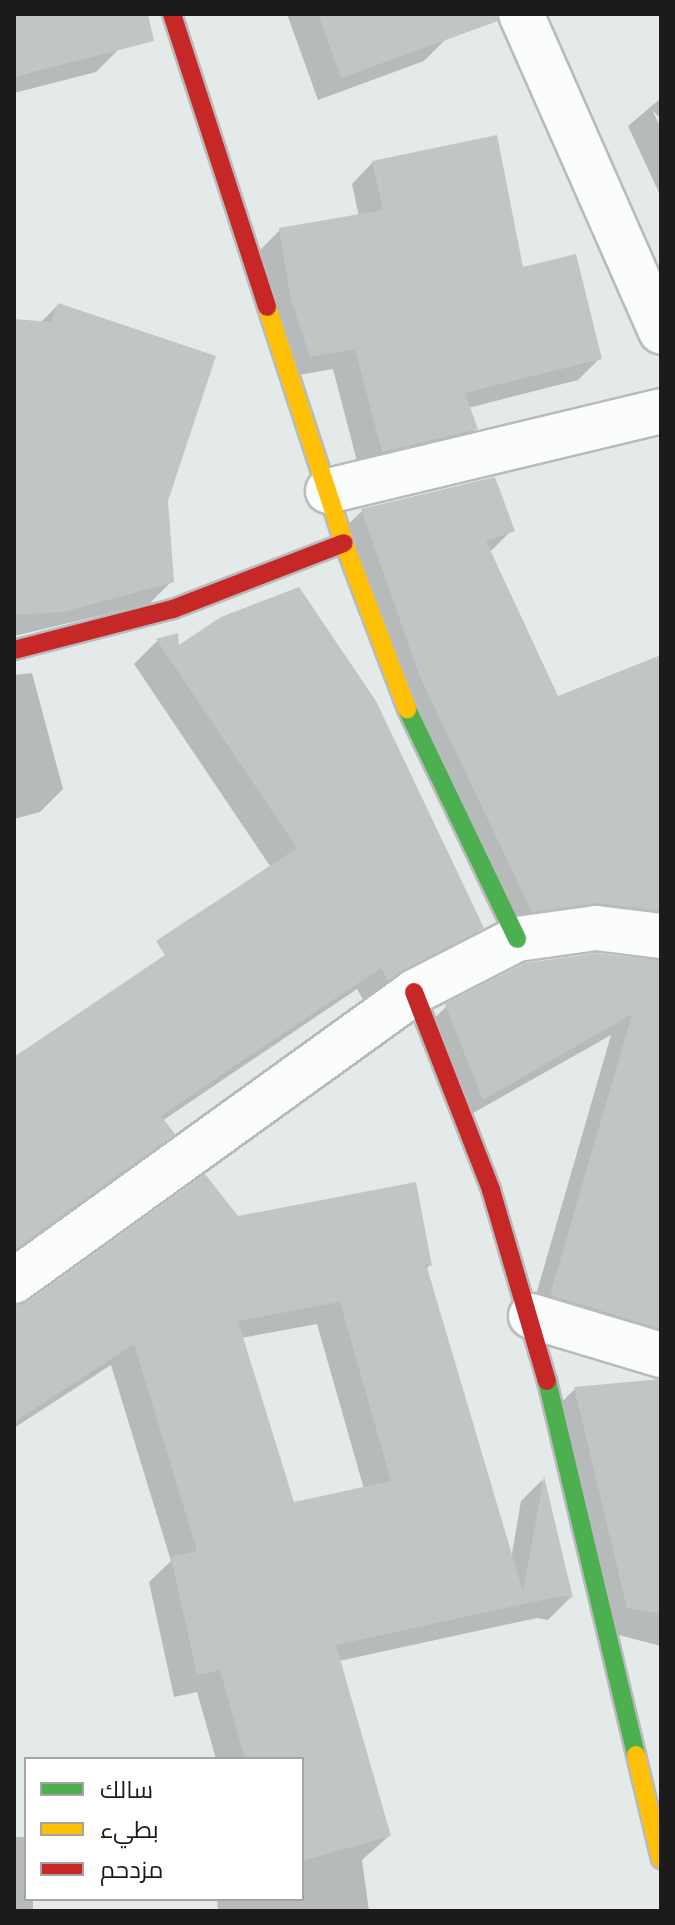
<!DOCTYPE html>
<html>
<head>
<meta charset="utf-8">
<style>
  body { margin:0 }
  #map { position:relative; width:675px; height:1925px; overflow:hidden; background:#e4e9e9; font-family:"Fira Sans",Cairo,sans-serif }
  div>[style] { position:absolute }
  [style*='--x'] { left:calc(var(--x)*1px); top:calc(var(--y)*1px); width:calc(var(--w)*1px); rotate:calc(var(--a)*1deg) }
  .shadow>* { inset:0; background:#0003 }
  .building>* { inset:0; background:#c1c6c5 }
  .roads { filter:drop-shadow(2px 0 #b9bbbb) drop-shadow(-2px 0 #b9bbbb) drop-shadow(0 2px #b9bbbb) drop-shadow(0 -2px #b9bbbb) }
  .street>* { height:44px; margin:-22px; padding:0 22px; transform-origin:22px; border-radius:22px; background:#fbfcfc }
  .fast>* { height:18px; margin:-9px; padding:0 9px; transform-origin:9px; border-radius:9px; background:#4caf50 }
  .slow>* { height:18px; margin:-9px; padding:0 9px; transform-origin:9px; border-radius:9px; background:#ffc107 }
  .jam>* { height:18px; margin:-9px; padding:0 9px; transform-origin:9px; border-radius:9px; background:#c62828 }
  span { translate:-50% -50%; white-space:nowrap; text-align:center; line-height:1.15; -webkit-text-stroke:7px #fff; paint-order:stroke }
  .frame { position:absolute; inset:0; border:16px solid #1b1b1b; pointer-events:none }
  .legend { position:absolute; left:24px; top:1757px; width:280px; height:144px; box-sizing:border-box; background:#fff; border:2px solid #a4a4a4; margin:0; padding:10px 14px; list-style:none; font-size:24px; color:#1b1b1b }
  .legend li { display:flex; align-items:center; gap:16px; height:40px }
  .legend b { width:40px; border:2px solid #a4a4a4 }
</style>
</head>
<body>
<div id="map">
  <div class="shadow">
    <i style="clip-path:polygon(14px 14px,110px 14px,119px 49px,96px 72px,14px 93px)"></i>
    <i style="clip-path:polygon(287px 14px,438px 14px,447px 38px,424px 61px,318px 100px)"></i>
    <i style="clip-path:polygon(661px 98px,661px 119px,652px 110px,661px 128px,661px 197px,628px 126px)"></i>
    <i style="clip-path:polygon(373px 162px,521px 270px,599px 359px,578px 380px,468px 408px,476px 429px,454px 450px,360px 473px,333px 369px,288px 377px,258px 252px,280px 230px,359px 217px,352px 184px)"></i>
    <i style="clip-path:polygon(58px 305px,14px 446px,14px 320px,40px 323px)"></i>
    <i style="clip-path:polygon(14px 502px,172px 581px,149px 604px,14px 636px)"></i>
    <i style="clip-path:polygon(362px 511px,512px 530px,489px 553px,557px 699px,661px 657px,661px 950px,508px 934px,338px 534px)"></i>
    <i style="clip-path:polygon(176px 636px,177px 648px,482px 927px,459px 950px,364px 1001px,357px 989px,162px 1121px,172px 1134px,149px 1157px,14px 1254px,14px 1059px,274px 885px,274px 872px,134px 664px,157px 641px)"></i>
    <i style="clip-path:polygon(32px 673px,63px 789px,40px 812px,14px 819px,14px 675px)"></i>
    <i style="clip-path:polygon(661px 956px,661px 1359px,529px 1319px,611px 1035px,459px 1121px,423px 1029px,447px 1006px,660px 960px)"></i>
    <i style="clip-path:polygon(evenodd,414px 1185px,430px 1265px,426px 1269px,511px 1559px,521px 1501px,542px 1480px,571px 1597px,548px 1620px,537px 1618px,339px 1661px,389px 1836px,362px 1860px,369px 1911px,201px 1911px,218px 1910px,217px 1899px,302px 1899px,302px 1759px,216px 1759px,197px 1692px,174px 1697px,149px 1582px,171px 1561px,111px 1365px,14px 1428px,14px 1305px,29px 1304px,237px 1218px,414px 1185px,317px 1324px,364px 1489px,293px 1504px,241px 1338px,317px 1324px)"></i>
    <i style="clip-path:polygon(661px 1381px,661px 1646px,603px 1631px,551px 1412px,575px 1389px)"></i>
    <i style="clip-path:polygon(14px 1837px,26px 1837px,26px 1899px,33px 1899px,33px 1911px,14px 1911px)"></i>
  </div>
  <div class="building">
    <i style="clip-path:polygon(14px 14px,148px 14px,154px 41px,14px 77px)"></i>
    <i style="clip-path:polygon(318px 14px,496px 14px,498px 21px,341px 78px)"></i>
    <i style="clip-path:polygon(497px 135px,523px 267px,576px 254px,602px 359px,465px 393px,478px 429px,382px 452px,355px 349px,310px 357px,291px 300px,279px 228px,383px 210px,372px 161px)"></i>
    <i style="clip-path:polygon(58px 303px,216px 356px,168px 501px,174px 582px,63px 612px,14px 615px,14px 319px,51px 322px)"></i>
    <i style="clip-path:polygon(495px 477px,515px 531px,486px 541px,558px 696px,661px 655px,661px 911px,599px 903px,532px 912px,420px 677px,361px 509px)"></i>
    <i style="clip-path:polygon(299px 587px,376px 701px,484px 928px,388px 980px,381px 968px,246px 1058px,161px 1116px,175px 1134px,14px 1250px,14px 1057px,165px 955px,156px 941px,297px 848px,156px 639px,178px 633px,179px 645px,221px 617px)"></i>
    <i style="clip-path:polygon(596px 953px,661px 960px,661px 1329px,550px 1295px,632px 1014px,483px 1100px,445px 1004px,525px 963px)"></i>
    <i style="clip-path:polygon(evenodd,205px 1174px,238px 1216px,416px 1182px,432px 1266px,426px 1264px,523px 1592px,544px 1476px,573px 1598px,561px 1596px,336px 1645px,391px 1836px,302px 1861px,302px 1759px,245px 1759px,220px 1670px,197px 1675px,171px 1557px,197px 1551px,134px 1344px,14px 1422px,14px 1306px,29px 1301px,205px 1174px,340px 1302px,391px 1481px,294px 1502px,238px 1321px,340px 1302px)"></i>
    <i style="clip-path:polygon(661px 1379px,661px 1614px,627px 1608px,574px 1387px)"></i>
  </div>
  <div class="roads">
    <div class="street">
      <i style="--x:521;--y:14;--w:347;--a:66.2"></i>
      <i style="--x:328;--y:491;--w:342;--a:-13.5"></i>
      <i style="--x:14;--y:1281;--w:493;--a:-35.8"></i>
      <i style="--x:414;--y:992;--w:116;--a:-27.2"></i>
      <i style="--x:517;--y:939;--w:80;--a:-7.9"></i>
      <i style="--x:596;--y:928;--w:65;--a:7"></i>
      <i style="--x:531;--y:1316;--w:136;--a:16.7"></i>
    </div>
    <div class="fast">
      <i style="--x:407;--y:709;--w:255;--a:64.4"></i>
      <i style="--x:547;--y:1381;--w:384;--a:76.6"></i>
    </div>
    <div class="slow">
      <i style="--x:267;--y:307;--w:248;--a:71.9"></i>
      <i style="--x:344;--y:543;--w:178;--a:69.2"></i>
      <i style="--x:636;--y:1755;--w:107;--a:76.5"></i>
    </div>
    <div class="jam">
      <i style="--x:172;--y:14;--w:308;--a:72"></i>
      <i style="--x:14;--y:650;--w:164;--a:-14.5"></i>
      <i style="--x:173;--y:609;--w:183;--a:-21.1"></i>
      <i style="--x:414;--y:992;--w:212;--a:68.7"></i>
      <i style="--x:491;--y:1190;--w:199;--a:73.7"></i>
    </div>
  </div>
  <div class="frame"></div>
  <ul class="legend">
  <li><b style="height:10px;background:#4caf50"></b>سالك</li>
  <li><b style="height:10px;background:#ffc107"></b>بطيء</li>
  <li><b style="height:10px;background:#c62828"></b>مزدحم</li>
  </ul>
</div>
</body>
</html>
